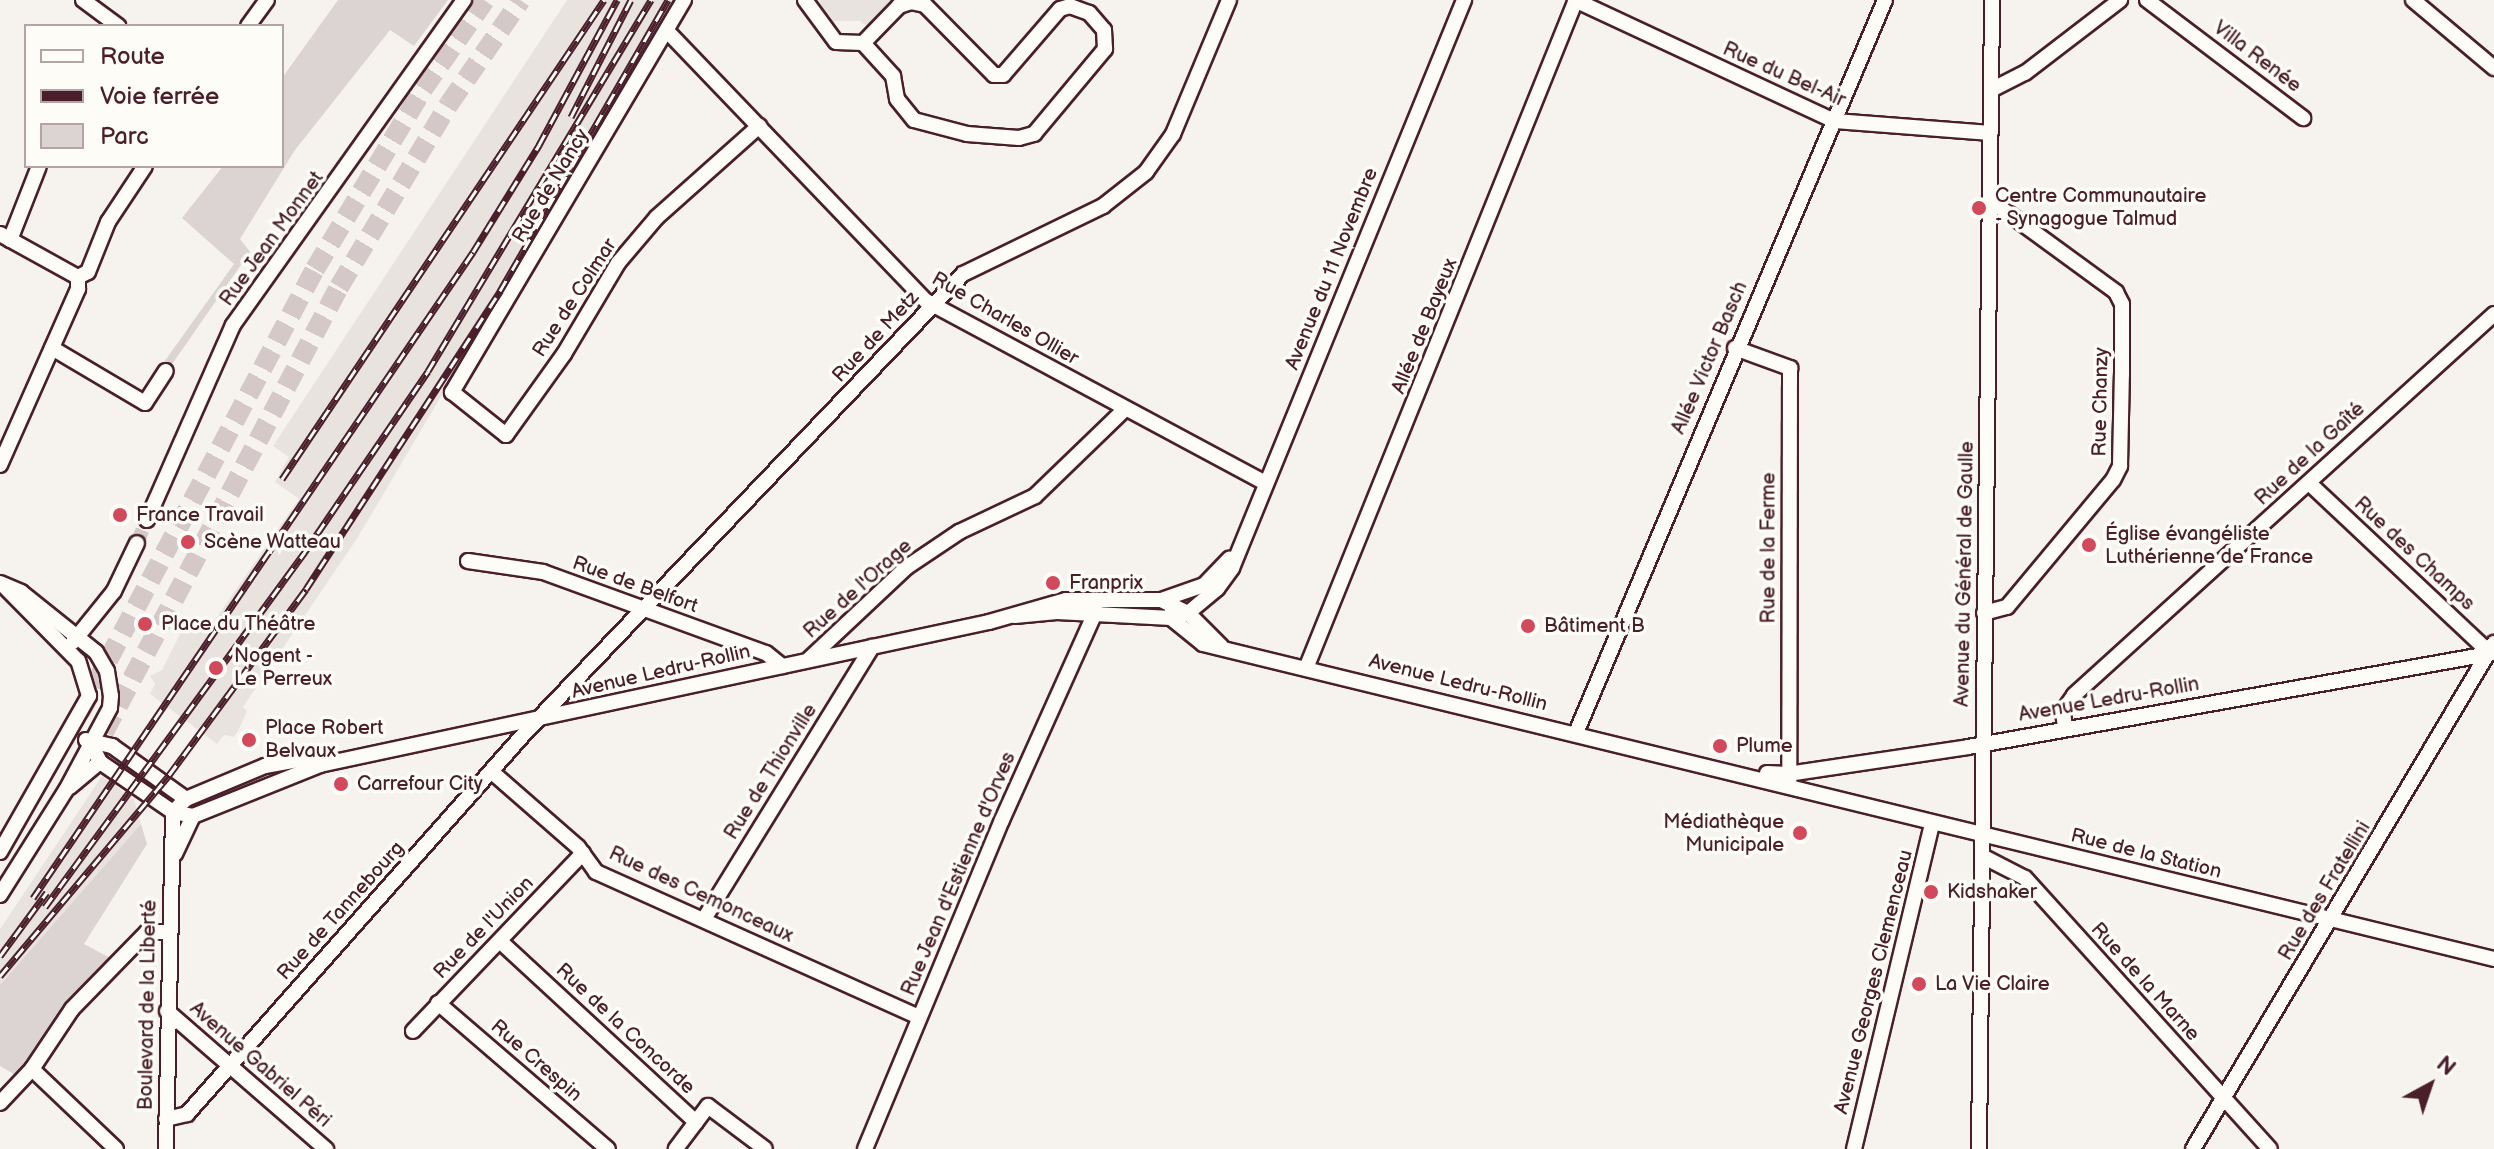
<!DOCTYPE html>
<html>
<head>
<meta charset="utf-8">
<style>
  body { margin:0 }
  #map { position:relative; width:2494px; height:1149px; overflow:hidden; background:#f6f3ef; font-family:"Balsamiq Sans",sans-serif }
  div>[style] { position:absolute }
  [style*='--x'] { left:calc(var(--x)*1px); top:calc(var(--y)*1px); width:calc(var(--w)*1px); rotate:calc(var(--a)*1deg) }
  .built>* { inset:0; background:#e9e3e0 }
  .green>* { inset:0; background:#dcd4d2 }
  .minor-tunnel>* { height:14px; margin-top:-7px; transform-origin:0; background:repeating-linear-gradient(90deg,#d4c9c8 0 14px,transparent 0 21px) }
  .highway-tunnel>* { height:20px; margin-top:-10px; transform-origin:0; background:repeating-linear-gradient(90deg,#d4c9c8 0 20px,transparent 0 30px) }
  .roads { filter:drop-shadow(2px 0 #4a1f2b) drop-shadow(-2px 0 #4a1f2b) drop-shadow(0 2px #4a1f2b) drop-shadow(0 -2px #4a1f2b) }
  .minor>* { height:14px; margin:-7px; padding:0 7px; transform-origin:7px; border-radius:7px; background:#fdfcf7 }
  .rail>* { height:7px; margin-top:-3.5px; transform-origin:0; background:repeating-linear-gradient(90deg,#fdfcf7 0 12px,#4a1f2b 0 24px); box-sizing:border-box; border-block:2px solid #4a1f2b }
  .dots>* { width:22px; height:22px; translate:-50% -50%; box-sizing:border-box; border:4px solid #fdfcf7; border-radius:50% }
  span { translate:-50% -50%; white-space:nowrap; text-align:center; line-height:1.15; -webkit-text-stroke:7px #fdfcf7; paint-order:stroke }
  .street-label { font-size:20px; color:#4a1f2b }
  .poi-label { font-size:20px; color:#4a1f2b }
  .left { translate:0 -50%; text-align:left }
  .right { translate:-100% -50%; text-align:right }
  .legend { position:absolute; left:24px; top:24px; width:260px; height:144px; box-sizing:border-box; background:#fdfcf7; border:2px solid #b5a4a5; margin:0; padding:10px 14px; list-style:none; font-size:24px; color:#4a1f2b }
  .legend li { display:flex; align-items:center; gap:16px; height:40px }
  .legend b { width:40px; border:2px solid #b5a4a5 }
  .north { position:absolute; left:2390px; top:1045px; width:80px; height:80px; -webkit-text-stroke:6px #fdfcf7; paint-order:stroke; rotate:40deg; font-size:22px; font-weight:700; line-height:32px; text-align:center; color:#4a1f2b }
  .north::after { content:''; display:block; margin:auto; width:28px; height:36px; background:#4a1f2b; clip-path:polygon(50% 0,100% 100%,50% 72%,0 100%) }
</style>
</head>
<body>
<div id="map">
  <div class="built">
    <i style="clip-path:polygon(567px 0,675px 0,358px 537px,243px 707px,247px 711px,238px 731px,234px 737px,224px 735px,217px 744px,150px 694px,155px 684px,150px 676px,162px 670px,184px 626px,197px 632px,210px 627px,299px 499px,275px 482px,289px 457px,273px 446px)"></i>
    <i style="clip-path:polygon(819px 0,904px 0,868px 27px,860px 21px,828px 21px)"></i>
    <i style="clip-path:polygon(102px 776px,134px 799px,141px 824px,0 985px,0 929px)"></i>
  </div>
  <div class="green">
    <i style="clip-path:polygon(338px 0,448px 0,414px 46px,390px 30px,295px 150px,240px 239px,250px 252px,152px 393px,144px 390px,234px 264px,182px 218px,223px 166px,282px 166px,282px 78px)"></i>
    <i style="clip-path:polygon(141px 824px,147px 844px,84px 944px,112px 959px,17px 1076px,0 1066px,0 985px)"></i>
  </div>
  <div class="minor-tunnel">
    <i style="--x:137;--y:543;--w:25;--a:-67"></i>
  </div>
  <div class="highway-tunnel">
    <i style="--x:80;--y:713;--w:502;--a:-62.11"></i>
    <i style="--x:315;--y:269;--w:210;--a:-59"></i>
    <i style="--x:423;--y:89;--w:108;--a:-55.1"></i>
    <i style="--x:104;--y:732;--w:503;--a:-62.16"></i>
    <i style="--x:339;--y:287;--w:214;--a:-59"></i>
    <i style="--x:449;--y:104;--w:126;--a:-55.3"></i>
  </div>
  <div class="roads">
    <div class="minor">
      <i style="--x:83;--y:0;--w:44;--a:36.6"></i>
      <i style="--x:684;--y:0;--w:456;--a:120.6"></i>
      <i style="--x:452;--y:392;--w:69;--a:38.5"></i>
      <i style="--x:506;--y:435;--w:100;--a:-54.4"></i>
      <i style="--x:564;--y:354;--w:106;--a:-59.3"></i>
      <i style="--x:618;--y:263;--w:60;--a:-49.7"></i>
      <i style="--x:657;--y:217;--w:137;--a:-41.7"></i>
      <i style="--x:805;--y:0;--w:52;--a:53.6"></i>
      <i style="--x:836;--y:42;--w:27;--a:2"></i>
      <i style="--x:863;--y:43;--w:45;--a:47.7"></i>
      <i style="--x:893;--y:76;--w:23;--a:80"></i>
      <i style="--x:897;--y:99;--w:27;--a:51"></i>
      <i style="--x:914;--y:120;--w:55;--a:14.8"></i>
      <i style="--x:967;--y:134;--w:52;--a:4.4"></i>
      <i style="--x:1019;--y:138;--w:16;--a:-15"></i>
      <i style="--x:1034;--y:134;--w:111;--a:-50.1"></i>
      <i style="--x:1105;--y:49;--w:19;--a:-93"></i>
      <i style="--x:1104;--y:30;--w:23;--a:-131"></i>
      <i style="--x:1089;--y:13;--w:20;--a:-160"></i>
      <i style="--x:1070;--y:6;--w:10;--a:163"></i>
      <i style="--x:1060;--y:9;--w:87;--a:130.8"></i>
      <i style="--x:1003;--y:75;--w:9;--a:180"></i>
      <i style="--x:994;--y:75;--w:98;--a:-134.6"></i>
      <i style="--x:925;--y:5;--w:14;--a:-168"></i>
      <i style="--x:911;--y:2;--w:13;--a:162"></i>
      <i style="--x:899;--y:6;--w:52;--a:134.2"></i>
      <i style="--x:1575;--y:0;--w:287;--a:25"></i>
      <i style="--x:1835;--y:121;--w:156;--a:4.4"></i>
      <i style="--x:2147;--y:0;--w:196;--a:37.1"></i>
      <i style="--x:2413;--y:0;--w:106;--a:40"></i>
      <i style="--x:248;--y:26;--w:32;--a:-54"></i>
      <i style="--x:667;--y:31;--w:374;--a:46.2"></i>
      <i style="--x:926;--y:301;--w:385;--a:28.2"></i>
      <i style="--x:1991;--y:90;--w:38;--a:-27"></i>
      <i style="--x:2025;--y:73;--w:120;--a:-37.5"></i>
      <i style="--x:0;--y:234;--w:89;--a:28.9"></i>
      <i style="--x:10;--y:240;--w:79;--a:-68.6"></i>
      <i style="--x:78;--y:277;--w:11;--a:-27"></i>
      <i style="--x:88;--y:272;--w:54;--a:-68.2"></i>
      <i style="--x:108;--y:222;--w:67;--a:-56.5"></i>
      <i style="--x:52;--y:348;--w:108;--a:30.6"></i>
      <i style="--x:145;--y:403;--w:38;--a:-57"></i>
      <i style="--x:1735;--y:348;--w:59;--a:20"></i>
      <i style="--x:1790;--y:368;--w:413;--a:90.1"></i>
      <i style="--x:0;--y:465;--w:193;--a:-66.1"></i>
      <i style="--x:78;--y:289;--w:12;--a:-90"></i>
      <i style="--x:2310;--y:484;--w:247;--a:43.2"></i>
      <i style="--x:147;--y:520;--w:213;--a:-66.2"></i>
      <i style="--x:233;--y:325;--w:399;--a:-54.6"></i>
      <i style="--x:468;--y:561;--w:76;--a:8.3"></i>
      <i style="--x:543;--y:572;--w:237;--a:20"></i>
      <i style="--x:766;--y:653;--w:21;--a:39"></i>
      <i style="--x:0;--y:583;--w:23;--a:23"></i>
      <i style="--x:21;--y:592;--w:96;--a:38.7"></i>
      <i style="--x:96;--y:652;--w:22;--a:60"></i>
      <i style="--x:107;--y:671;--w:25;--a:81"></i>
      <i style="--x:111;--y:696;--w:12;--a:95"></i>
      <i style="--x:110;--y:708;--w:93;--a:118.2"></i>
      <i style="--x:66;--y:790;--w:124;--a:122.2"></i>
      <i style="--x:1161;--y:600;--w:46;--a:-19.2"></i>
      <i style="--x:1204;--y:585;--w:37;--a:-46"></i>
      <i style="--x:1173;--y:604;--w:14;--a:98"></i>
      <i style="--x:1171;--y:618;--w:41;--a:39.1"></i>
      <i style="--x:1203;--y:644;--w:1329;--a:13.71"></i>
      <i style="--x:1984;--y:613;--w:24;--a:-15"></i>
      <i style="--x:2007;--y:607;--w:165;--a:-50.2"></i>
      <i style="--x:2113;--y:480;--w:16;--a:-63"></i>
      <i style="--x:2120;--y:466;--w:92;--a:-88.8"></i>
      <i style="--x:2122;--y:374;--w:70;--a:-90"></i>
      <i style="--x:2122;--y:304;--w:13;--a:-117"></i>
      <i style="--x:2116;--y:292;--w:156;--a:-143.9"></i>
      <i style="--x:1015;--y:616;--w:42;--a:-5.4"></i>
      <i style="--x:1057;--y:612;--w:114;--a:3"></i>
      <i style="--x:1171;--y:618;--w:18;--a:-16"></i>
      <i style="--x:1188;--y:613;--w:38;--a:-40"></i>
      <i style="--x:1217;--y:589;--w:26;--a:-54"></i>
      <i style="--x:1232;--y:568;--w:614;--a:-67.78"></i>
      <i style="--x:73;--y:642;--w:65;--a:-51.2"></i>
      <i style="--x:114;--y:591;--w:53;--a:-64.4"></i>
      <i style="--x:809;--y:659;--w:134;--a:-43.2"></i>
      <i style="--x:907;--y:567;--w:63;--a:-33.9"></i>
      <i style="--x:959;--y:532;--w:84;--a:-25.3"></i>
      <i style="--x:1035;--y:496;--w:125;--a:-44"></i>
      <i style="--x:1307;--y:666;--w:718;--a:-68.01"></i>
      <i style="--x:2065;--y:728;--w:17;--a:-97"></i>
      <i style="--x:2063;--y:711;--w:19;--a:-55"></i>
      <i style="--x:2074;--y:695;--w:567;--a:-42.21"></i>
      <i style="--x:1576;--y:733;--w:795;--a:-67.14"></i>
      <i style="--x:86;--y:740;--w:27;--a:13"></i>
      <i style="--x:112;--y:746;--w:91;--a:35.6"></i>
      <i style="--x:90;--y:742;--w:22;--a:63"></i>
      <i style="--x:100;--y:762;--w:88;--a:34.4"></i>
      <i style="--x:173;--y:812;--w:20;--a:11"></i>
      <i style="--x:193;--y:816;--w:137;--a:-21.9"></i>
      <i style="--x:320;--y:765;--w:684;--a:-12.07"></i>
      <i style="--x:989;--y:622;--w:80;--a:-15.9"></i>
      <i style="--x:1066;--y:600;--w:95;--a:0"></i>
      <i style="--x:1161;--y:600;--w:30;--a:26"></i>
      <i style="--x:1188;--y:613;--w:47;--a:45"></i>
      <i style="--x:492;--y:772;--w:114;--a:41.1"></i>
      <i style="--x:578;--y:847;--w:31;--a:54"></i>
      <i style="--x:596;--y:872;--w:354;--a:24.2"></i>
      <i style="--x:1767;--y:773;--w:21;--a:3"></i>
      <i style="--x:1788;--y:774;--w:182;--a:-8.5"></i>
      <i style="--x:1968;--y:747;--w:534;--a:-10.13"></i>
      <i style="--x:70;--y:787;--w:39;--a:-40"></i>
      <i style="--x:173;--y:812;--w:18;--a:-45"></i>
      <i style="--x:186;--y:799;--w:86;--a:-22.7"></i>
      <i style="--x:265;--y:766;--w:39;--a:-10"></i>
      <i style="--x:303;--y:759;--w:18;--a:19"></i>
      <i style="--x:0;--y:852;--w:180;--a:-60.3"></i>
      <i style="--x:89;--y:696;--w:37;--a:-107"></i>
      <i style="--x:78;--y:661;--w:105;--a:-134.6"></i>
      <i style="--x:175;--y:854;--w:42;--a:-64.7"></i>
      <i style="--x:1982;--y:856;--w:48;--a:27.1"></i>
      <i style="--x:2025;--y:878;--w:365;--a:47.9"></i>
      <i style="--x:704;--y:919;--w:320;--a:-58.3"></i>
      <i style="--x:502;--y:943;--w:264;--a:42.7"></i>
      <i style="--x:696;--y:1122;--w:34;--a:127"></i>
      <i style="--x:438;--y:1003;--w:224;--a:40.7"></i>
      <i style="--x:167;--y:1011;--w:211;--a:41"></i>
      <i style="--x:413;--y:1031;--w:246;--a:-46.3"></i>
      <i style="--x:32;--y:1069;--w:116;--a:43.6"></i>
      <i style="--x:0;--y:1103;--w:47;--a:-46.7"></i>
      <i style="--x:32;--y:1069;--w:72;--a:-56.3"></i>
      <i style="--x:72;--y:1009;--w:107;--a:-45.8"></i>
      <i style="--x:147;--y:932;--w:22;--a:0"></i>
      <i style="--x:166;--y:1119;--w:22;--a:-13"></i>
      <i style="--x:187;--y:1114;--w:506;--a:-48.44"></i>
      <i style="--x:523;--y:735;--w:637;--a:-46.34"></i>
      <i style="--x:963;--y:274;--w:156;--a:-25.9"></i>
      <i style="--x:1103;--y:206;--w:55;--a:-38.3"></i>
      <i style="--x:1146;--y:172;--w:47;--a:-54.6"></i>
      <i style="--x:1173;--y:134;--w:145;--a:-67.3"></i>
      <i style="--x:696;--y:1122;--w:20;--a:-53"></i>
      <i style="--x:708;--y:1106;--w:71;--a:37"></i>
      <i style="--x:166;--y:1149;--w:337;--a:-88.8"></i>
      <i style="--x:865;--y:1149;--w:356;--a:-67.4"></i>
      <i style="--x:1002;--y:820;--w:229;--a:-65.8"></i>
      <i style="--x:1854;--y:1149;--w:334;--a:-76.5"></i>
      <i style="--x:1979;--y:1149;--w:1149;--a:-89.35"></i>
      <i style="--x:2193;--y:1149;--w:589;--a:-59.25"></i>
    </div>
  </div>
  <div class="rail">
    <i style="--x:571;--y:117;--w:131;--a:-62.9"></i>
    <i style="--x:282;--y:479;--w:577;--a:-56.09"></i>
    <i style="--x:33;--y:898;--w:782;--a:-55.74"></i>
    <i style="--x:473;--y:252;--w:126;--a:-58.3"></i>
    <i style="--x:539;--y:145;--w:165;--a:-61.7"></i>
    <i style="--x:45;--y:907;--w:439;--a:-53.8"></i>
    <i style="--x:304;--y:553;--w:220;--a:-55.7"></i>
    <i style="--x:428;--y:371;--w:433;--a:-59"></i>
    <i style="--x:0;--y:956;--w:79;--a:-53.7"></i>
    <i style="--x:0;--y:976;--w:263;--a:-49.9"></i>
    <i style="--x:169;--y:775;--w:231;--a:-53.6"></i>
    <i style="--x:306;--y:589;--w:356;--a:-56.9"></i>
    <i style="--x:500;--y:291;--w:336;--a:-60"></i>
  </div>
  <div class="dots">
    <i style="left:1979px;top:208px;background:#d1495b"></i>
    <i style="left:120px;top:515px;background:#d1495b"></i>
    <i style="left:188px;top:542px;background:#d1495b"></i>
    <i style="left:2089px;top:545px;background:#d1495b"></i>
    <i style="left:1053px;top:583px;background:#d1495b"></i>
    <i style="left:145px;top:624px;background:#d1495b"></i>
    <i style="left:1528px;top:626px;background:#d1495b"></i>
    <i style="left:216px;top:668px;background:#d1495b"></i>
    <i style="left:249px;top:740px;background:#d1495b"></i>
    <i style="left:1720px;top:746px;background:#d1495b"></i>
    <i style="left:341px;top:784px;background:#d1495b"></i>
    <i style="left:1800px;top:833px;background:#d1495b"></i>
    <i style="left:1931px;top:892px;background:#d1495b"></i>
    <i style="left:1919px;top:984px;background:#d1495b"></i>
  </div>
  <div class="street-label">
    <span style="left:2257px;top:57px;rotate:37deg">Villa Renée</span>
    <span style="left:1784px;top:75px;rotate:24deg">Rue du Bel-Air</span>
    <span style="left:551px;top:186px;rotate:-59deg">Rue de Nancy</span>
    <span style="left:272px;top:239px;rotate:-54deg">Rue Jean Monnet</span>
    <span style="left:1332px;top:269px;rotate:-68deg">Avenue du 11 Novembre</span>
    <span style="left:575px;top:298px;rotate:-57deg">Rue de Colmar</span>
    <span style="left:1005px;top:319px;rotate:30deg">Rue Charles Ollier</span>
    <span style="left:1425px;top:326px;rotate:-68deg">Allée de Bayeux</span>
    <span style="left:876px;top:337px;rotate:-47deg">Rue de Metz</span>
    <span style="left:1710px;top:358px;rotate:-67deg">Allée Victor Basch</span>
    <span style="left:2101px;top:402px;rotate:-89deg">Rue Chanzy</span>
    <span style="left:2310px;top:454px;rotate:-43deg">Rue de la Gaîté</span>
    <span style="left:1769px;top:548px;rotate:-90deg">Rue de la Ferme</span>
    <span style="left:2414px;top:554px;rotate:43deg">Rue des Champs</span>
    <span style="left:1965px;top:574px;rotate:-89deg">Avenue du Général de Gaulle</span>
    <span style="left:635px;top:585px;rotate:20deg">Rue de Belfort</span>
    <span style="left:858px;top:589px;rotate:-42deg">Rue de l'Orage</span>
    <span style="left:661px;top:672px;rotate:-13deg">Avenue Ledru-Rollin</span>
    <span style="left:1458px;top:683px;rotate:14deg">Avenue Ledru-Rollin</span>
    <span style="left:2109px;top:700px;rotate:-10deg">Avenue Ledru-Rollin</span>
    <span style="left:771px;top:772px;rotate:-58deg">Rue de Thionville</span>
    <span style="left:2146px;top:854px;rotate:14deg">Rue de la Station</span>
    <span style="left:959px;top:874px;rotate:-67deg">Rue Jean d'Estienne d'Orves</span>
    <span style="left:2325px;top:891px;rotate:-59deg">Rue des Fratellini</span>
    <span style="left:701px;top:895px;rotate:25deg">Rue des Cemonceaux</span>
    <span style="left:341px;top:911px;rotate:-48deg">Rue de Tannebourg</span>
    <span style="left:484px;top:928px;rotate:-46deg">Rue de l'Union</span>
    <span style="left:1874px;top:982px;rotate:-76deg">Avenue Georges Clemenceau</span>
    <span style="left:2145px;top:982px;rotate:48deg">Rue de la Marne</span>
    <span style="left:148px;top:1005px;rotate:-89deg">Boulevard de la Liberté</span>
    <span style="left:625px;top:1029px;rotate:43deg">Rue de la Concorde</span>
    <span style="left:536px;top:1061px;rotate:41deg">Rue Crespin</span>
    <span style="left:260px;top:1065px;rotate:41deg">Avenue Gabriel Péri</span>
  </div>
  <div class="poi-label">
    <span class="left" style="left:1995px;top:208px">Centre Communautaire<br>- Synagogue Talmud</span>
    <span class="left" style="left:136px;top:515px">France Travail</span>
    <span class="left" style="left:2105px;top:546px">Église évangéliste<br>Luthérienne de France</span>
    <span class="left" style="left:204px;top:542px">Scène Watteau</span>
    <span class="left" style="left:1069px;top:583px">Franprix</span>
    <span class="left" style="left:161px;top:624px">Place du Théâtre</span>
    <span class="left" style="left:1544px;top:626px">Bâtiment B</span>
    <span class="left" style="left:234px;top:668px">Nogent -<br>Le Perreux</span>
    <span class="left" style="left:265px;top:740px">Place Robert<br>Belvaux</span>
    <span class="left" style="left:1736px;top:746px">Plume</span>
    <span class="left" style="left:357px;top:784px">Carrefour City</span>
    <span class="right" style="left:1784px;top:834px">Médiathèque<br>Municipale</span>
    <span class="left" style="left:1947px;top:892px">Kidshaker</span>
    <span class="left" style="left:1935px;top:984px">La Vie Claire</span>
  </div>
  <ul class="legend">
  <li><b style="height:10px;background:#fdfcf7"></b>Route</li>
  <li><b style="height:10px;background:#4a1f2b"></b>Voie ferrée</li>
  <li><b style="height:22px;background:#dcd4d2"></b>Parc</li>
  </ul>
  <div class="north">N</div>
</div>
</body>
</html>
